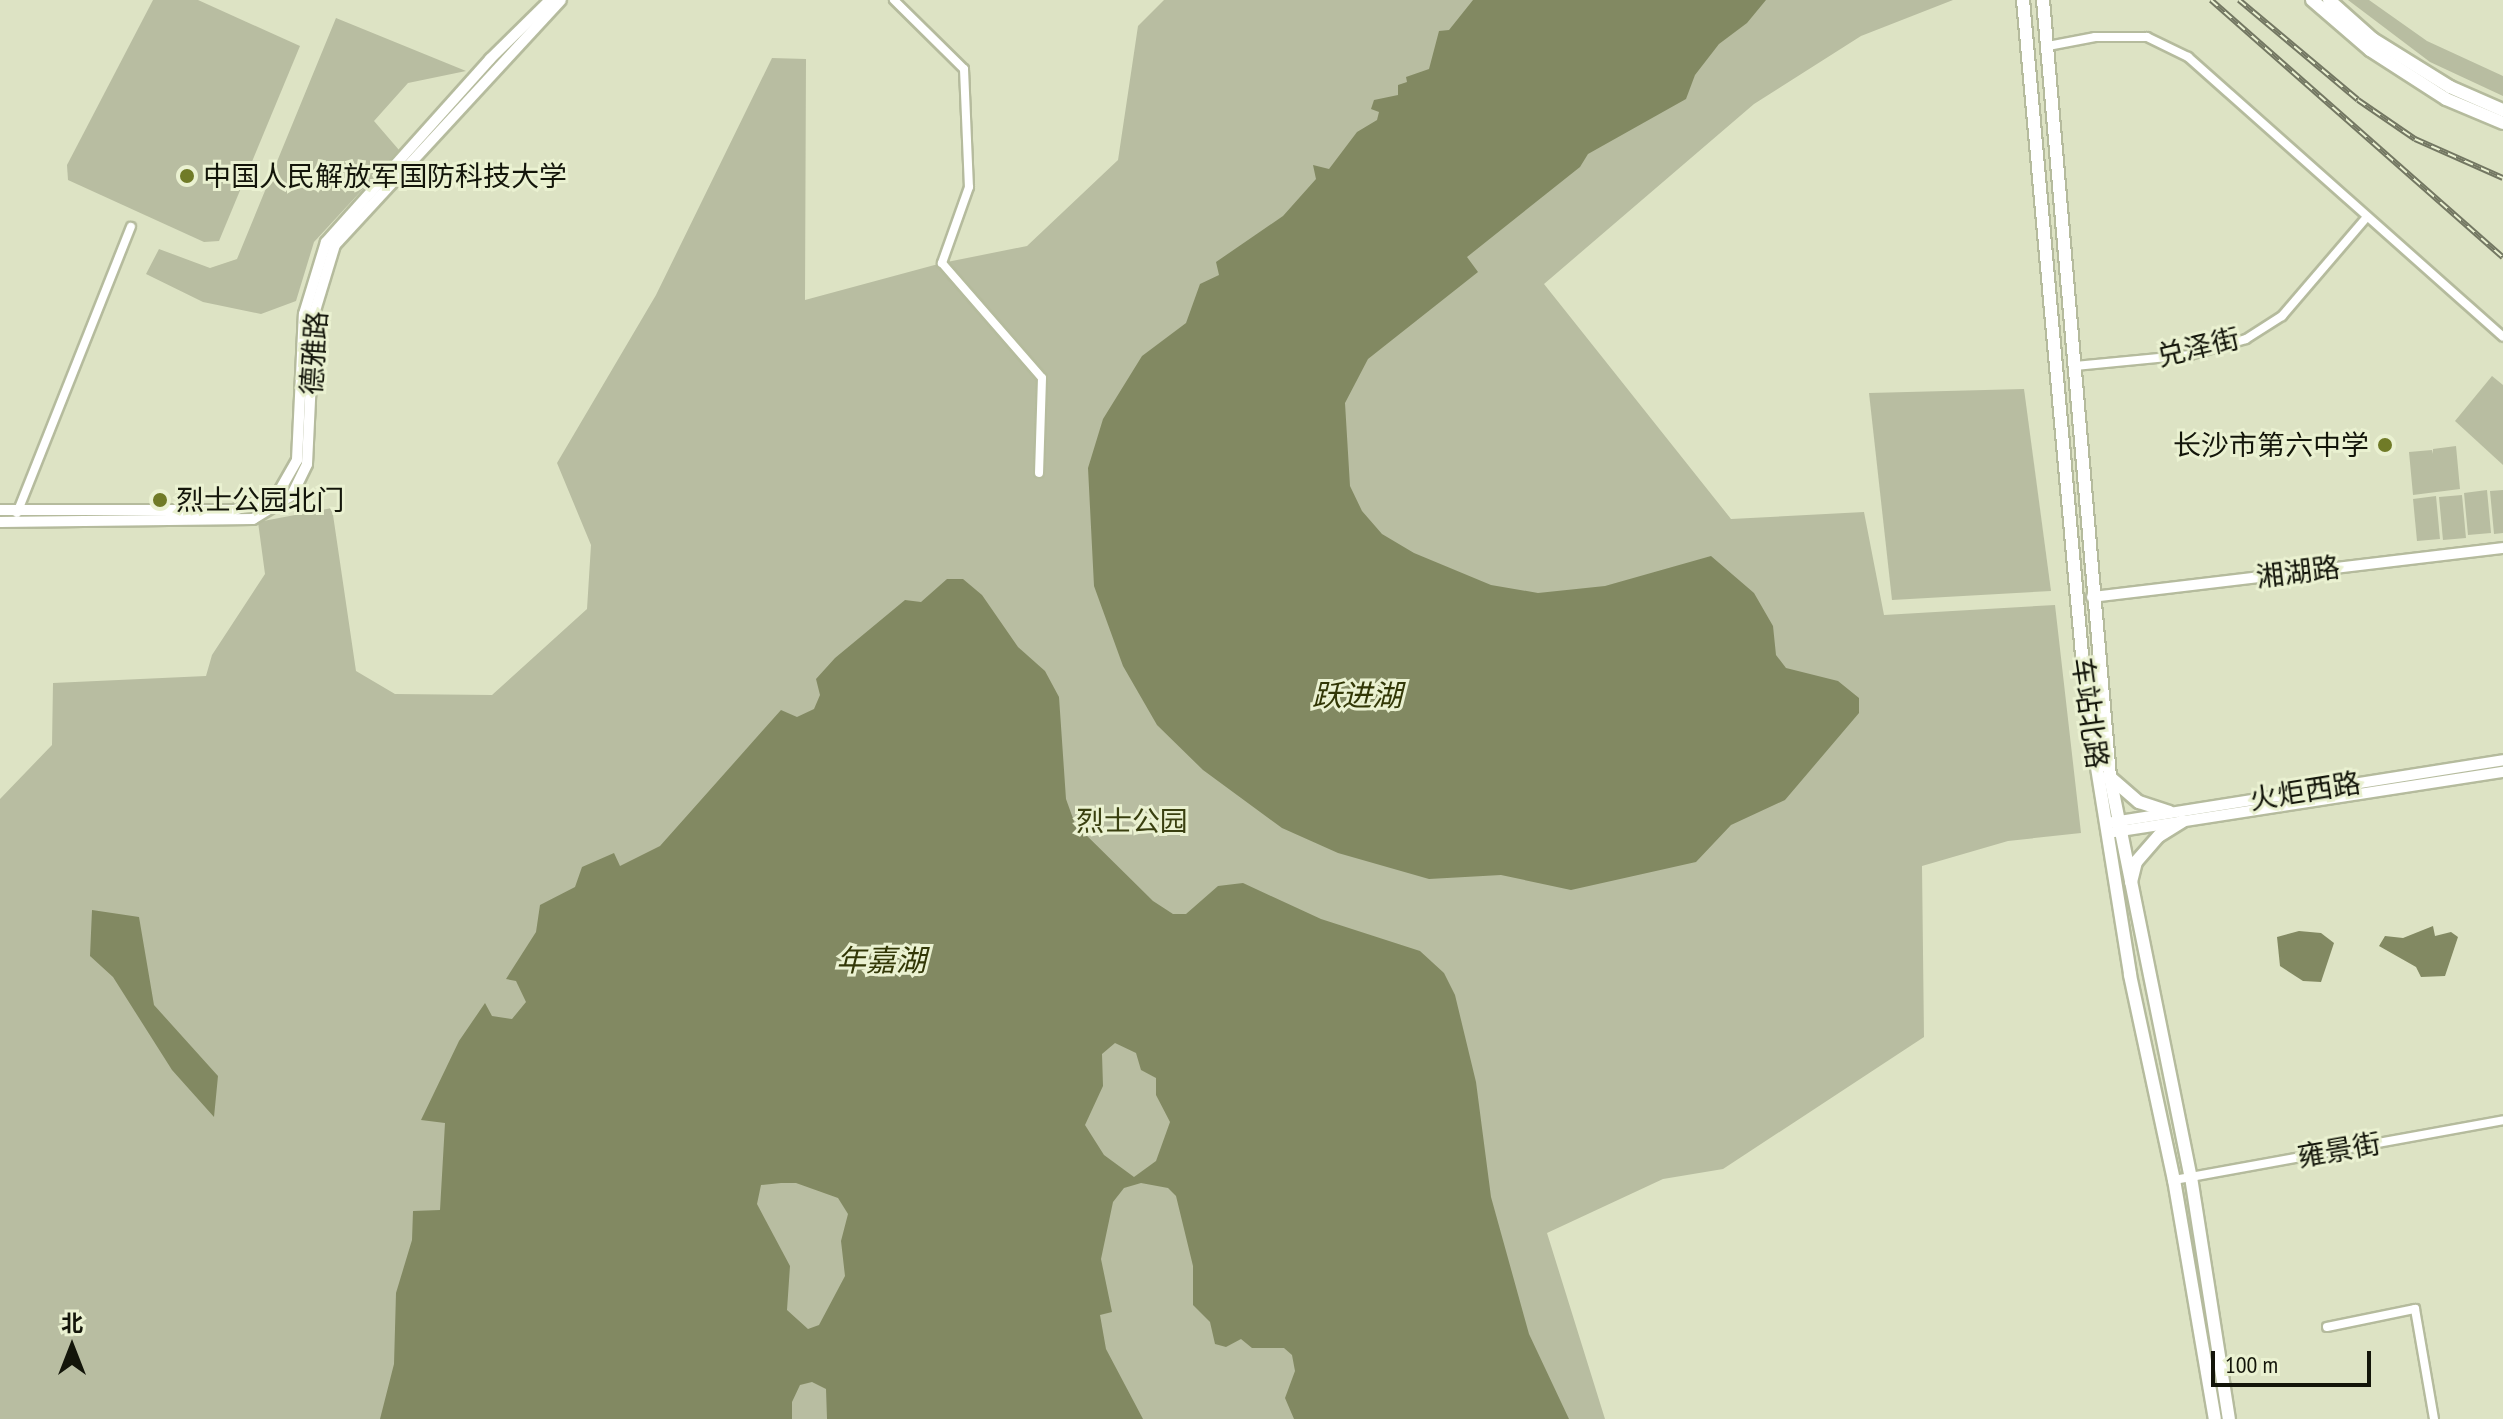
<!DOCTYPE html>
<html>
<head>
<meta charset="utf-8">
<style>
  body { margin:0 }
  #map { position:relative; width:2503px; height:1419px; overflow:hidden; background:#dde3c4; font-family:"PT Sans Narrow","Noto Sans SC",sans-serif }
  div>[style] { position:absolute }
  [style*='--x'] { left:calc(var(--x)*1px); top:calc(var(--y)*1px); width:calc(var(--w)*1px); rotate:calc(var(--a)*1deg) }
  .green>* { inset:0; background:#b8bda1 }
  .water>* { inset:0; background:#828962 }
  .roads { filter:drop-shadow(2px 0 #b5bb9d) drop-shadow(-2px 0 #b5bb9d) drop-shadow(0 2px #b5bb9d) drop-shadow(0 -2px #b5bb9d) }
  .minor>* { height:8px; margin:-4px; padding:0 4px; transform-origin:4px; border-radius:4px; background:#fff }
  .tertiary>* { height:10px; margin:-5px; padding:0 5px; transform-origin:5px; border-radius:5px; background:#fff }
  .secondary>* { height:12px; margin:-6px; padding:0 6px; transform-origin:6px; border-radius:6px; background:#fff }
  .primary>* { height:12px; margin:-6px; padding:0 6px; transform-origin:6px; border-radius:6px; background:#fff }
  .rail>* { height:6px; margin-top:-3px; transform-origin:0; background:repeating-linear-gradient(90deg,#eaf1d1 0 9px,#737762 0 18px); box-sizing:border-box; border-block:2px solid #737762 }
  .dots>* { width:22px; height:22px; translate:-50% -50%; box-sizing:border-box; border:4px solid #eaf1d1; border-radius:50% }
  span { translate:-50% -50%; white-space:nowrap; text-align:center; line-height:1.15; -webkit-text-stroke:6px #eaf1d1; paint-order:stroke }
  .poi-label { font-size:28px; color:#13150a }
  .left { translate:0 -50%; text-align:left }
  .right { translate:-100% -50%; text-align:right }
  .street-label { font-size:28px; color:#13150a }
  .park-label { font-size:28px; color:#393f0f }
  .water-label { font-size:30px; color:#323706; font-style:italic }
  .north { position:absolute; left:32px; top:1307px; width:80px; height:80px; -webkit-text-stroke:6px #eaf1d1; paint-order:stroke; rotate:0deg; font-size:22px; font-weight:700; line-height:32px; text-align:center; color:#13150a }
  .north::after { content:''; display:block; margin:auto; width:28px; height:36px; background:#13150a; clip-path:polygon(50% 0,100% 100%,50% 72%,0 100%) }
  .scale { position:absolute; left:2211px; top:1351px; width:160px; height:36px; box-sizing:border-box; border:4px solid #13150a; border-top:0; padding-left:10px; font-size:24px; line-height:28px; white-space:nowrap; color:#13150a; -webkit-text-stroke:6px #eaf1d1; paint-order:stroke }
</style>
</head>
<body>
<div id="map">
  <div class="green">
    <i style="clip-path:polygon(153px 0,198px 0,300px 46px,219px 241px,204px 242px,68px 180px,67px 165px)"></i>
    <i style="clip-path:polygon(1164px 0,1953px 0,1861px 36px,1754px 104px,1544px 284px,1731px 519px,1864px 512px,1884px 615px,2055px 605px,2081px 833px,2008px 841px,1922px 866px,1924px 1037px,1723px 1169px,1663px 1179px,1547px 1233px,1605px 1419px,0 1419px,0 799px,52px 745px,53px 683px,206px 676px,212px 655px,265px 574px,258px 522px,332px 508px,356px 671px,395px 694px,492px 695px,587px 609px,591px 545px,557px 463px,656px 295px,772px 58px,806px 59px,805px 300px,942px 263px,1027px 246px,1118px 160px,1138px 26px)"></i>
    <i style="clip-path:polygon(2348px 0,2369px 0,2427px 41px,2503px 76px,2503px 96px,2430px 62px)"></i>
    <i style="clip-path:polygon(336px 18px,466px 71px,408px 83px,374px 121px,399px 150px,314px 242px,296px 301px,261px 314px,203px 302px,146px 274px,159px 249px,210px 268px,237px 259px)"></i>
    <i style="clip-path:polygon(2492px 376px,2503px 385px,2503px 465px,2455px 421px)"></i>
    <i style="clip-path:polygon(2024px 389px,2051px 591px,1892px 600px,1869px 393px)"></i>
    <i style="clip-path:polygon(2456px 446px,2460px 489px,2413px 495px,2409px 452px,2432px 450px,2433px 454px,2433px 449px)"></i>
    <i style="clip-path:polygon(2487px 490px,2491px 533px,2468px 535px,2464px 493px)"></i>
    <i style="clip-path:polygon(2503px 490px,2503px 533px,2494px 534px,2490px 491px)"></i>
    <i style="clip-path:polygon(2462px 495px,2466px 538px,2443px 540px,2439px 497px)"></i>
    <i style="clip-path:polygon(2436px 496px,2440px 539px,2417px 541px,2413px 499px)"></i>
  </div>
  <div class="water">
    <i style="clip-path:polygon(1473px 0,1766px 0,1747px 23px,1719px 44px,1695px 75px,1686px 99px,1588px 154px,1580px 167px,1467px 257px,1478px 272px,1368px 359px,1345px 403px,1350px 486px,1362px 511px,1382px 534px,1414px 553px,1491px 585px,1538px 593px,1605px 586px,1711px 556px,1754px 593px,1773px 626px,1776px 655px,1786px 668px,1838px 681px,1859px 698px,1859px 713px,1785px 800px,1731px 825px,1696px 862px,1571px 890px,1501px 875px,1429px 879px,1338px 853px,1282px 828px,1203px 770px,1157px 725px,1123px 666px,1094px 586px,1088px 468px,1103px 419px,1142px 356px,1186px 323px,1200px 284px,1219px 275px,1216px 262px,1283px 216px,1316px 179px,1313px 165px,1329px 169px,1357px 132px,1377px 120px,1379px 112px,1371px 109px,1374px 100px,1398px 95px,1398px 85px,1407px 82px,1406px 77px,1429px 69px,1439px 31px,1449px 30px)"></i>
    <i style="clip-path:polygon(evenodd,947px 579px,963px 579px,982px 595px,1018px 647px,1045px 671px,1059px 697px,1066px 799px,1075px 824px,1153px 901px,1173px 914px,1186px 914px,1218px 886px,1243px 883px,1321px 919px,1420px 951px,1444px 973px,1455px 995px,1476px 1082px,1491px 1197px,1529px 1334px,1569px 1419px,1294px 1419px,1285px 1398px,1295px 1371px,1292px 1355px,1284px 1348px,1252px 1348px,1241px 1339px,1226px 1347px,1215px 1344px,1210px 1322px,1193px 1305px,1193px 1266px,1176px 1196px,1168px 1188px,1141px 1183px,1124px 1188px,1113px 1202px,1101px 1259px,1112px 1312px,1100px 1315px,1106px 1349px,1143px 1419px,827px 1419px,826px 1389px,812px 1382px,800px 1385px,792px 1402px,792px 1419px,380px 1419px,394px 1364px,396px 1293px,412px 1240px,413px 1211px,440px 1210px,445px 1123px,421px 1120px,459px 1041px,485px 1003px,492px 1016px,512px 1019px,526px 1002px,516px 981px,506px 979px,536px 932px,540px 905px,575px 887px,582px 867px,614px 853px,620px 866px,660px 846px,781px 710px,797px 717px,814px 709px,820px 695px,816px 679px,835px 658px,905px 600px,921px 602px,947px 579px,1115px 1043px,1136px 1053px,1141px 1070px,1156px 1078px,1156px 1095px,1170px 1122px,1156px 1161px,1134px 1177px,1104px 1155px,1085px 1125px,1103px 1086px,1102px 1054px,1115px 1043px,947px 579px,781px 1183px,796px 1183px,838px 1198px,848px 1214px,841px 1241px,845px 1276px,819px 1325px,808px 1329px,787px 1310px,790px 1266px,757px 1204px,761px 1185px,781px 1183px)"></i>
    <i style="clip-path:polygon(92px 910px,139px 917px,154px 1005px,218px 1076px,214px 1117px,172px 1070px,113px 977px,90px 956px)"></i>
    <i style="clip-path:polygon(2433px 926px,2435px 936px,2451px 932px,2458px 937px,2445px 976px,2421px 977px,2416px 967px,2379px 946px,2385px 936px,2403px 938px)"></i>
    <i style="clip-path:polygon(2299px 931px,2321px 933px,2334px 943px,2321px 982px,2303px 981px,2280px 966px,2277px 937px)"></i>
  </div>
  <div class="roads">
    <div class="minor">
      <i style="--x:894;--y:0;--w:98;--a:44.6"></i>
      <i style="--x:964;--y:69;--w:118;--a:87.6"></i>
      <i style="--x:969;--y:187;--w:81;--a:109.6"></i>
      <i style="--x:942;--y:263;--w:152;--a:49"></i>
      <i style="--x:1042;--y:378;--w:95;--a:91.8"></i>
      <i style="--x:2048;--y:46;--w:48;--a:-10.8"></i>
      <i style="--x:2095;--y:37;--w:52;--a:0"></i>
      <i style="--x:2147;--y:37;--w:46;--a:26"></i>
      <i style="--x:2188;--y:57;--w:421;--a:41.6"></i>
      <i style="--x:2075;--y:366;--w:116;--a:-5.5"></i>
      <i style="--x:2190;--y:355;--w:58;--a:-15.9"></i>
      <i style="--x:2246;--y:339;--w:43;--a:-32.6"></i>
      <i style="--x:2282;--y:316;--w:130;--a:-49.4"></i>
      <i style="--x:17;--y:513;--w:308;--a:-68.3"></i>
      <i style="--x:2174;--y:1180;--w:334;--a:-10.3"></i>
      <i style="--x:2327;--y:1327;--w:90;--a:-11.6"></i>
      <i style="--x:2415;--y:1309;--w:112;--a:80.2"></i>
    </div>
    <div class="tertiary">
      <i style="--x:0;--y:510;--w:234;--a:0"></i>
      <i style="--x:234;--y:510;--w:44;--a:-17.2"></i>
      <i style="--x:276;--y:497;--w:43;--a:-60.4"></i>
      <i style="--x:297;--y:460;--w:146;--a:-87.3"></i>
      <i style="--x:304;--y:314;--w:75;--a:-73"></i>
      <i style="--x:326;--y:242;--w:246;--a:-48.1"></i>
      <i style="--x:490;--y:59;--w:84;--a:-44.5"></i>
      <i style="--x:0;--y:522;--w:253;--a:-0.7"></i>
      <i style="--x:253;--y:519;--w:46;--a:-31.6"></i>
      <i style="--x:292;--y:495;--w:34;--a:-64"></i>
      <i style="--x:307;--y:464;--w:150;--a:-87.3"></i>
      <i style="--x:314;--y:314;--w:72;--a:-73.1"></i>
      <i style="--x:335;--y:245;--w:333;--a:-47.3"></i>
      <i style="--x:2092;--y:597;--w:414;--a:-6.8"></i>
      <i style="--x:2107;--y:823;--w:401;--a:-9"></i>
      <i style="--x:2114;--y:832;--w:394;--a:-8.8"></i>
    </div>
    <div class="secondary">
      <i style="--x:2312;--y:0;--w:77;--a:40.8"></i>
      <i style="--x:2370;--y:50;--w:90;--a:32.8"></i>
      <i style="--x:2446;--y:99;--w:62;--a:22.8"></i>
      <i style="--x:2329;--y:0;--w:59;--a:41.6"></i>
      <i style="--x:2373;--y:39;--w:91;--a:31.9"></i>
      <i style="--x:2450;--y:87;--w:58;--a:23.5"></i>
      <i style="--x:2131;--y:882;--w:21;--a:-76"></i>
      <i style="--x:2136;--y:862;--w:35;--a:-49"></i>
      <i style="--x:2159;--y:836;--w:28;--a:-32"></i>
    </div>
    <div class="primary">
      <i style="--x:2023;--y:0;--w:702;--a:84.85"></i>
      <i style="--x:2086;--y:699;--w:279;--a:80.9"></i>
      <i style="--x:2130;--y:975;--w:210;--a:77.9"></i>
      <i style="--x:2174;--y:1180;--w:242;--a:80.3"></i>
      <i style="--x:2043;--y:0;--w:780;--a:85.07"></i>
      <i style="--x:2110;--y:777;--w:408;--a:78.6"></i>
      <i style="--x:2191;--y:1177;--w:245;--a:81.1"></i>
      <i style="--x:2111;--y:778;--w:37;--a:41"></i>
      <i style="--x:2139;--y:802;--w:32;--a:18"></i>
    </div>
  </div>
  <div class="rail">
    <i style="--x:2211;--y:0;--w:389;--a:41.4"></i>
    <i style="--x:2239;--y:0;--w:155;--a:40"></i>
    <i style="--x:2358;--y:100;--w:69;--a:34.4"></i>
    <i style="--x:2415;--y:139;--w:96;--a:23.9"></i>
  </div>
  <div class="dots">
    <i style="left:187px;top:176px;background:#707b27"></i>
    <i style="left:2385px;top:445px;background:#707b27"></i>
    <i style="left:160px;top:500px;background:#707b27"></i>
  </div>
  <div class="poi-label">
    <span class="left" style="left:203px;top:176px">中国人民解放军国防科技大学</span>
    <span class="right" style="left:2369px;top:445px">长沙市第六中学</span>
    <span class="left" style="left:176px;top:500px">烈士公园北门</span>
  </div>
  <div class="street-label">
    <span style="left:2198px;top:347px;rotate:-13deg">兑泽街</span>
    <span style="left:314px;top:353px;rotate:-86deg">德雅路</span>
    <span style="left:2298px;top:572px;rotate:-7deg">湘湖路</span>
    <span style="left:2090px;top:713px;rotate:82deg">车站北路</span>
    <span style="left:2305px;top:791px;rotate:-9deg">火炬西路</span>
    <span style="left:2339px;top:1150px;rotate:-10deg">雍景街</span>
  </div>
  <div class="park-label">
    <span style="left:1132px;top:821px">烈士公园</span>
  </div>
  <div class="water-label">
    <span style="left:1357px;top:695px">跃进湖</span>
    <span style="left:881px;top:960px">年嘉湖</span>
  </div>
  <div class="north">北</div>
  <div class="scale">100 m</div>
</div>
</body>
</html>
